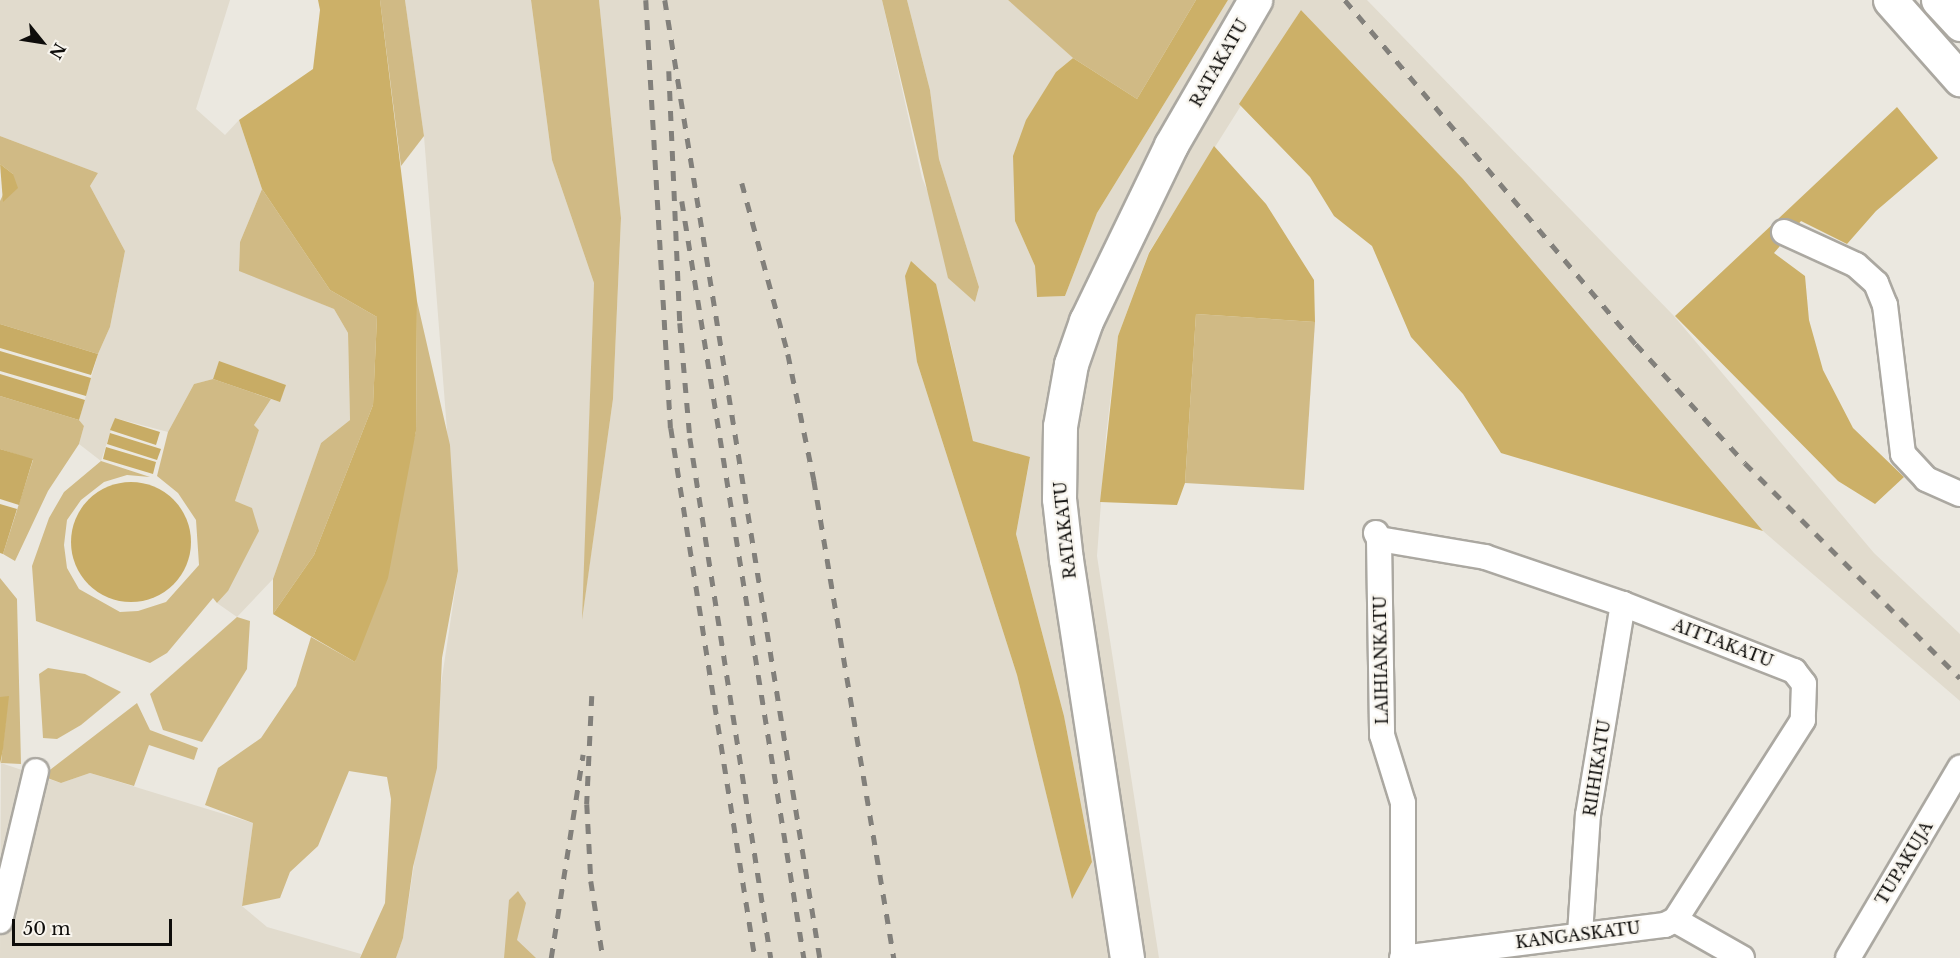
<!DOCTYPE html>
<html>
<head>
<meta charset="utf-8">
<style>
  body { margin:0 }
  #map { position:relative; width:1960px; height:958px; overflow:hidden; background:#ebe8e0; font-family:"Libre Baskerville",serif }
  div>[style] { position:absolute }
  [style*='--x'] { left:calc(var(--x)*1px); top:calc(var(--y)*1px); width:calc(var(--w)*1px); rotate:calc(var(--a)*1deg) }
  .built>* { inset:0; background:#e1dbcd }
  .green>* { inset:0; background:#d0ba85 }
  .forest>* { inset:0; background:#ccb068 }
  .water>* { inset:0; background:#c8ac65 }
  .round { border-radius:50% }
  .roads { filter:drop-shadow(2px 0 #aba8a1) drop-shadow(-2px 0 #aba8a1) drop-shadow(0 2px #aba8a1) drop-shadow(0 -2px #aba8a1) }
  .minor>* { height:24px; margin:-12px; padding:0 12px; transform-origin:12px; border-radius:12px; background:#fff }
  .secondary>* { height:33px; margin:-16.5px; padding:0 16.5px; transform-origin:16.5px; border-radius:16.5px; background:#fff }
  .primary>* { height:33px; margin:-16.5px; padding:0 16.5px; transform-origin:16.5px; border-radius:16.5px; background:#fff }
  .rail>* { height:4.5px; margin-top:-2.25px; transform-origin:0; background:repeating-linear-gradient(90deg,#82807b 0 10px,transparent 0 20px) }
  span { translate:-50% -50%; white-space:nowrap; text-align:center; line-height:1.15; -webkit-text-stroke:4.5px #f8f5ee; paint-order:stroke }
  .street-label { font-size:16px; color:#0e0d0b }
  .north { position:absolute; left:12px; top:12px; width:60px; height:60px; -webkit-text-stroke:4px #f8f5ee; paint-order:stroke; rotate:120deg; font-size:16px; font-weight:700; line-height:24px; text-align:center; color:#0e0d0b }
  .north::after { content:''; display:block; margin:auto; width:21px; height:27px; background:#0e0d0b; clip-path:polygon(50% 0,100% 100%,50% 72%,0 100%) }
  .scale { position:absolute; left:12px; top:919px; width:160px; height:27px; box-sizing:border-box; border:3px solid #0e0d0b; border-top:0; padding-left:8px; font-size:18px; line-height:21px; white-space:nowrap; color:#0e0d0b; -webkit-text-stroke:4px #f8f5ee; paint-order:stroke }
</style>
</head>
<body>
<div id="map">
  <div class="built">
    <i style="clip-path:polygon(0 0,230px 0,196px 109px,225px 135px,239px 120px,262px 189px,240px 242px,239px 270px,334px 309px,348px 333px,350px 420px,321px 443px,273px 579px,237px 617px,217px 603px,228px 591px,235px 501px,259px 430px,254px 425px,271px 399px,280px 402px,219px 362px,213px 379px,194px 384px,168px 432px,115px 418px,101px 461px,79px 444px,84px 426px,79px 420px,98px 354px,110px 327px,125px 251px,90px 186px,98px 173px,0 136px)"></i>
    <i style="clip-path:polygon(evenodd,405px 0,531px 0,552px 160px,594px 283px,583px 611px,613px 399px,621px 218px,599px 0,882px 0,922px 178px,975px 302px,979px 287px,939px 159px,930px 90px,907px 0,1008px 0,1073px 58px,1056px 72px,1015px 221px,1035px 266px,1037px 297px,1065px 296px,1097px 213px,1228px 0,1367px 0,1674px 316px,1874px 553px,1960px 634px,1960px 701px,1763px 531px,1463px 179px,1301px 10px,1149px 252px,1118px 336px,1106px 436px,1097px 556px,1159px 958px,396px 958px,403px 938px,458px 571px,424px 136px,405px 0,949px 337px,973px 441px,1030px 458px,1016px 534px,1064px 716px,1092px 862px,1072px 898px,1017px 675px,917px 362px,949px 337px)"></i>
    <i style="clip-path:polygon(1px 763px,61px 783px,90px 773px,253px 823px,242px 906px,267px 927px,361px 954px,360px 958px,0 958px)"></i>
  </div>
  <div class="green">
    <i style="clip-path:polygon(380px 0,405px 0,424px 136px,401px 166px)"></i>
    <i style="clip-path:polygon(531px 0,599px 0,621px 218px,613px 399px,582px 620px,594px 283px,552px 160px)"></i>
    <i style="clip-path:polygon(882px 0,907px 0,930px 90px,939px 159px,979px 287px,975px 302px,948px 278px)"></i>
    <i style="clip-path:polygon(1008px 0,1196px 0,1137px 99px,1073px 58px)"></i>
    <i style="clip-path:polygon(0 136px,98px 173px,90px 186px,125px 251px,110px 327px,98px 354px,0 324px,0 201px,13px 174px,0 164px)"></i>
    <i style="clip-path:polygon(262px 189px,330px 290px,377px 317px,373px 405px,314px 555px,273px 614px,273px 579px,321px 443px,350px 420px,348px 333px,334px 309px,239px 271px,240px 242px)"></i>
    <i style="clip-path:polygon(417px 301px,450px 445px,458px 571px,442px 658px,437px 768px,413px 867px,403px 938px,396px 958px,360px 958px,385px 903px,391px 799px,387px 777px,349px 771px,318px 846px,290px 872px,280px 898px,242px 906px,253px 823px,205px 805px,218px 768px,261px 738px,296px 686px,311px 637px,355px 662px,416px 431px)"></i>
    <i style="clip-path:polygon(1196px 314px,1315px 322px,1304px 490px,1185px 483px)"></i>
    <i style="clip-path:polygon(213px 379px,271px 399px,254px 425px,259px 430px,235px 501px,252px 508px,259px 531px,228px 591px,217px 603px,213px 598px,167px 653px,150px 663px,36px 621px,32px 566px,49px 518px,64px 492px,101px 461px,150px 477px,127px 475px,104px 482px,81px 500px,67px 520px,64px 545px,67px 568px,79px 589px,120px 612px,138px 611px,166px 602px,199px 565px,196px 520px,178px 493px,157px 476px,168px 432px,194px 384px)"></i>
    <i style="clip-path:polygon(0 396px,79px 420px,84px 426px,79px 444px,48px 491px,15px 561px,3px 554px,33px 460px,0 449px)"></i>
    <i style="clip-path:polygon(0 578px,17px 599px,21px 764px,1px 763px,8px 698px,0 698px)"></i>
    <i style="clip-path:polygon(237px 617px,250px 621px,247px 669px,202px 742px,163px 730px,150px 694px)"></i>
    <i style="clip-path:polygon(48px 668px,85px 674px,121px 692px,81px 725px,57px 739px,43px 738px,39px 674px)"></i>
    <i style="clip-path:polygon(137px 703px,150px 730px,198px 748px,194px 760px,149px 745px,134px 786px,90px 773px,61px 783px,42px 776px)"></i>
    <i style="clip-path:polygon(518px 891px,526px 903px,517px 940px,536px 958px,504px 958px,509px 900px)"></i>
  </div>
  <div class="forest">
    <i style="clip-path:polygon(318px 0,380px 0,417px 301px,416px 431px,388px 578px,355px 662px,273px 614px,314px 555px,373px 405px,377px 317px,330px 290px,262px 189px,239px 120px,313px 69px,320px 10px)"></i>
    <i style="clip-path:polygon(1196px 0,1228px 0,1097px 213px,1065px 296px,1037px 297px,1035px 266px,1015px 221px,1013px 156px,1026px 120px,1056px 72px,1073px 58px,1137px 99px)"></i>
    <i style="clip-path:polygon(1301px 10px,1463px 179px,1763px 531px,1501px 453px,1463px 394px,1411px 337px,1372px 246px,1334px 216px,1310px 177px,1239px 104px)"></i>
    <i style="clip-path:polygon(1897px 107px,1938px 158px,1876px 211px,1847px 244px,1801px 221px,1774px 253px,1805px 276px,1809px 320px,1823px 370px,1853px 428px,1904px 477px,1875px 504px,1838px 481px,1675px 316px)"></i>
    <i style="clip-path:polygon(1214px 146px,1266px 204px,1314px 280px,1315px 322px,1196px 314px,1185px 483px,1177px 505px,1100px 502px,1118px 336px,1149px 253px)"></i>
    <i style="clip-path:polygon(0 164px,13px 174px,18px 188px,3px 202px)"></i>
    <i style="clip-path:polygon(911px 261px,936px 284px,973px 441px,1030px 457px,1016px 534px,1064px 716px,1092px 862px,1072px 899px,1017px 675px,917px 362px,905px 276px)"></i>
    <i style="clip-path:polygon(9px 696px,3px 749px,0 764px,0 697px)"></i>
  </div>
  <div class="water">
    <i style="clip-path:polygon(0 324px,98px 354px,91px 375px,0 348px)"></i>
    <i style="clip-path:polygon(0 351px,91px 378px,86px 396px,0 371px)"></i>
    <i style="clip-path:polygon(219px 361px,286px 385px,280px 402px,213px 379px)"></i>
    <i style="clip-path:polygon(0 374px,85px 400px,79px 420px,0 396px)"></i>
    <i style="clip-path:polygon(115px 418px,160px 432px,156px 445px,110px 430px)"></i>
    <i style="clip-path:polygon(110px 433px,161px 449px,157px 460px,107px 444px)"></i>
    <i style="clip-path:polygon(106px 447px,156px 462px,153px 474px,103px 459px)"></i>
    <i style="clip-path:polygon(0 449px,33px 459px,19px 505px,0 499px)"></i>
    <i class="round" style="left:71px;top:482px;width:120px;height:120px"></i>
    <i style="clip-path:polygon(0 504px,17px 509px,3px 554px,0 553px)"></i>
  </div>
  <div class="roads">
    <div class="minor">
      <i style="--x:1784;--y:232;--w:79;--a:24.6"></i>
      <i style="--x:1856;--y:265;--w:27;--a:42"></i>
      <i style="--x:1876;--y:283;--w:24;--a:68"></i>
      <i style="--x:1885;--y:305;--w:150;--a:83.1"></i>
      <i style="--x:1903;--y:454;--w:34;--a:47"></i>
      <i style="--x:1926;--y:479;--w:37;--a:24"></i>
      <i style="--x:1376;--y:533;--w:7;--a:63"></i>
      <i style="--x:1379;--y:539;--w:108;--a:9.6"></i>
      <i style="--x:1485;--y:557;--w:146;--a:18.8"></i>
      <i style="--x:1623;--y:604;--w:184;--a:21.4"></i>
      <i style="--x:1794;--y:671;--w:16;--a:52"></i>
      <i style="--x:1804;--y:684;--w:36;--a:92"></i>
      <i style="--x:1803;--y:720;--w:237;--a:122.6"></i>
      <i style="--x:1379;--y:539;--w:196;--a:89.1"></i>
      <i style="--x:1382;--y:735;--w:71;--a:72.8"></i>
      <i style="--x:1403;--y:803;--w:155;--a:90"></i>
      <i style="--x:0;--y:921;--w:154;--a:-76.5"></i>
      <i style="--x:1580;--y:934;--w:119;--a:-86.2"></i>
      <i style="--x:1588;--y:815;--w:214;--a:-80.6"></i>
      <i style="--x:1402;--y:958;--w:265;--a:-7.2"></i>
      <i style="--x:1665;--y:925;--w:11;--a:-27"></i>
      <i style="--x:1675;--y:920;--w:77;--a:29.6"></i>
      <i style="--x:1848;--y:958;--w:221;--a:-59.5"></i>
    </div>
    <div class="secondary">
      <i style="--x:1127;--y:958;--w:403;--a:-98.7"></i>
      <i style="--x:1066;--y:560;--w:61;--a:-96.5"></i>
      <i style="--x:1059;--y:499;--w:73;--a:-89.2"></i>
      <i style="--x:1060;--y:426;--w:63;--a:-79.9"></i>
      <i style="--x:1071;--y:364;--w:46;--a:-70.8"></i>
      <i style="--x:1086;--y:321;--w:195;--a:-64.2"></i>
      <i style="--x:1171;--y:145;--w:168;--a:-59.9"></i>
    </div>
    <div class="primary">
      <i style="--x:1890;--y:0;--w:106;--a:48.5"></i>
      <i style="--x:1938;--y:0;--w:33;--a:47"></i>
    </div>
  </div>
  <div class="rail">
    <i style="--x:646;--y:0;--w:429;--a:86.7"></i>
    <i style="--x:671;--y:428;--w:537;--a:80.99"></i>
    <i style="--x:665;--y:0;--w:970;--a:80.81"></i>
    <i style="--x:1345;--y:0;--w:451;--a:49.8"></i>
    <i style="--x:1636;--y:344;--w:161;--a:47.5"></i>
    <i style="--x:1745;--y:463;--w:304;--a:45"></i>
    <i style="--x:669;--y:71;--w:252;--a:87.5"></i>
    <i style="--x:680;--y:323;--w:115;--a:85"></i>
    <i style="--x:690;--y:438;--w:526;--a:81.15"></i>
    <i style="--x:742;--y:183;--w:177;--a:74.9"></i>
    <i style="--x:788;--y:354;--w:129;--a:78.3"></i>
    <i style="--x:814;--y:480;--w:485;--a:80.5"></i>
    <i style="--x:682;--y:201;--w:767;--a:80.84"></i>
    <i style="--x:592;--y:696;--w:108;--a:92.7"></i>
    <i style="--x:587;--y:804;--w:77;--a:87"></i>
    <i style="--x:591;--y:881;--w:78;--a:81.1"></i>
    <i style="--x:551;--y:958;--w:206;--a:-81.1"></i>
  </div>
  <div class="street-label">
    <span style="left:1219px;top:63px;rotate:-60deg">RATAKATU</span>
    <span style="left:1065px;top:530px;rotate:-96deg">RATAKATU</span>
    <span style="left:1723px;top:643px;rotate:21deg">AITTAKATU</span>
    <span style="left:1381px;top:660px;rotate:-91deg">LAIHIANKATU</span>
    <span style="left:1597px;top:768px;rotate:-81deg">RIIHIKATU</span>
    <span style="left:1904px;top:863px;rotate:-59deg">TUPAKUJA</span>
    <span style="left:1578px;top:935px;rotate:-7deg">KANGASKATU</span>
  </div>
  <div class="north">N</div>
  <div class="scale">50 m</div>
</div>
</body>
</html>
